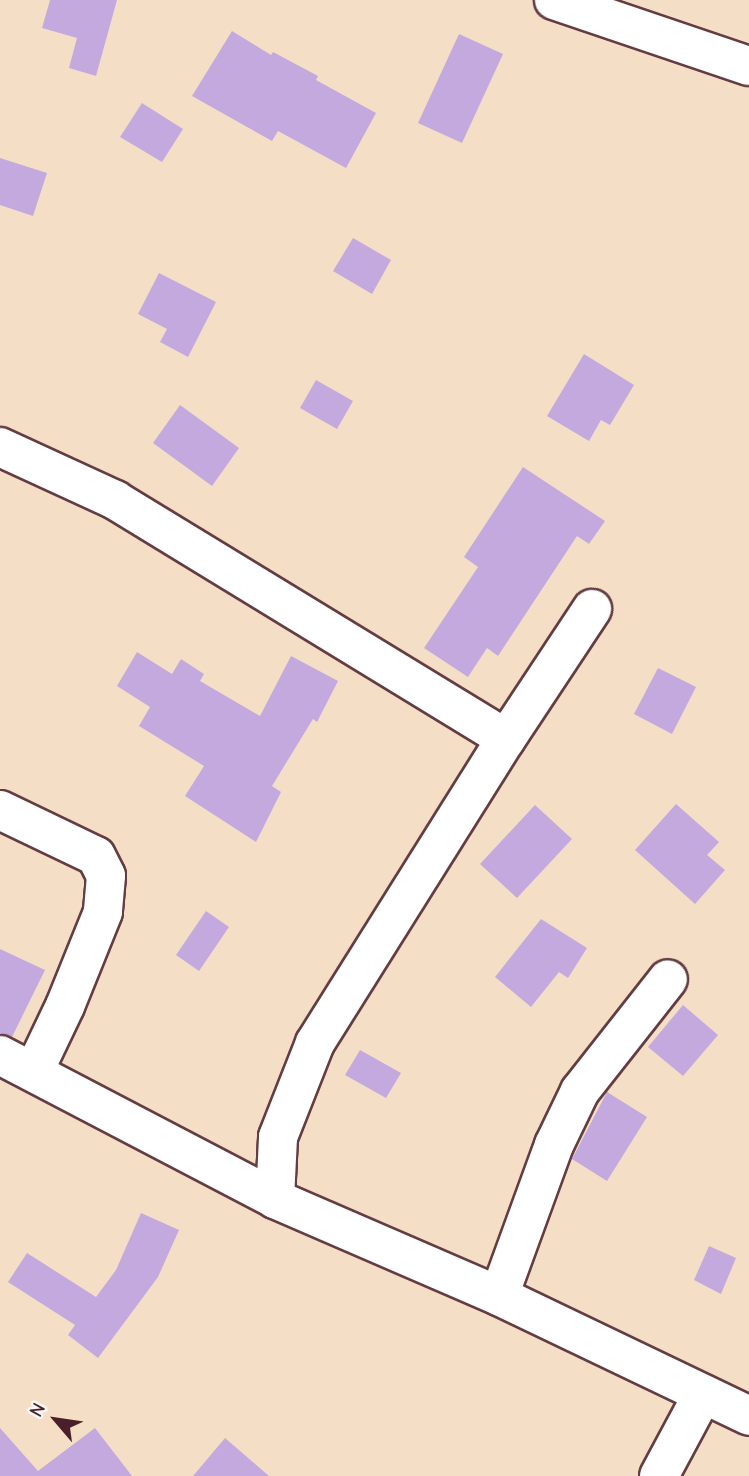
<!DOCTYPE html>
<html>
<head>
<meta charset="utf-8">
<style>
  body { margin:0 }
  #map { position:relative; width:749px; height:1476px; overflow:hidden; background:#f4dfc6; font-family:"Comic Neue",sans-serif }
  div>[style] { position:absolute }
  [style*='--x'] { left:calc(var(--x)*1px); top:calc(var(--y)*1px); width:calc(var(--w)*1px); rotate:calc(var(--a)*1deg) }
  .building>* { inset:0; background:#c4a9df }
  .roads { filter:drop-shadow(2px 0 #643c42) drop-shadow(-2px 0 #643c42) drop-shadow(0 2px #643c42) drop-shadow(0 -2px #643c42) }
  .minor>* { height:38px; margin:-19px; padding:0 19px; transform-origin:19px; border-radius:19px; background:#fff }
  span { translate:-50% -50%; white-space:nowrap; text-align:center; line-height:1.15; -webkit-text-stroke:5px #f6f6f2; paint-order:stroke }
  .north { position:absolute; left:21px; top:1385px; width:70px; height:70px; -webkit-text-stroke:5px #f6f6f2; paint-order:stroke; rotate:299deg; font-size:19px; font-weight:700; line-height:28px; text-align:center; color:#4a1f2b }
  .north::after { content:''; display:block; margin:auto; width:24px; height:32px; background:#4a1f2b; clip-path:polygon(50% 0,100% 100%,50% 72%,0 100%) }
</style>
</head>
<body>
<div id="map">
  <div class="building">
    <i style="clip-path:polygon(50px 0,117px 0,96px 76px,69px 68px,77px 38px,42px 28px)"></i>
    <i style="clip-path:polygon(232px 31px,271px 55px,273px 52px,318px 76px,316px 80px,376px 113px,346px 168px,278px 131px,272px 141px,192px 96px)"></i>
    <i style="clip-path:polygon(459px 34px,503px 54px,462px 143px,418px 123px)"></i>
    <i style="clip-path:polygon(142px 103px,183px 129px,162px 162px,120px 137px)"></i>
    <i style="clip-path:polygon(0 158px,47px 173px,33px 216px,0 205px)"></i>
    <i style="clip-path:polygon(353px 238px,391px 260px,372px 294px,333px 271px)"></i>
    <i style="clip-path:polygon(159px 273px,216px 302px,188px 357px,160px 342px,167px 329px,138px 314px)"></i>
    <i style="clip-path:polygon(584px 354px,634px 385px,610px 425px,601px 420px,589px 441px,547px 416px)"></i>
    <i style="clip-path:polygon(316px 380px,353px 401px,337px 429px,300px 408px)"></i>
    <i style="clip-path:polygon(180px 405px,239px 448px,212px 486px,153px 443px)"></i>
    <i style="clip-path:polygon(523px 467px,605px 521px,589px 544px,577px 536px,498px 656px,487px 648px,468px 677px,424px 648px,478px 567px,464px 557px)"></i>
    <i style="clip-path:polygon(137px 652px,172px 674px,181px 659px,204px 674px,200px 681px,260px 716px,291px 656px,338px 681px,317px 722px,313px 719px,272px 786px,281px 792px,256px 842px,185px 796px,204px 766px,139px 726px,150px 707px,117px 686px)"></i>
    <i style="clip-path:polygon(658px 668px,696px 687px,672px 734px,634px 714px)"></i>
    <i style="clip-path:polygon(676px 804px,719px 842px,707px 855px,725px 870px,695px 904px,635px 850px)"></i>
    <i style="clip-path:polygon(535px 805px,572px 839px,517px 898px,480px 864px)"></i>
    <i style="clip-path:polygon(206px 911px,229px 927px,199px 971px,176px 955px)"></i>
    <i style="clip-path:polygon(541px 919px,587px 948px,568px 978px,559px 972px,531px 1007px,495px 977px)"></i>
    <i style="clip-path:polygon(0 949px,45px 970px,12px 1037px,0 1033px)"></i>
    <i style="clip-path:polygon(683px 1005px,718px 1035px,683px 1076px,648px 1047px)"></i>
    <i style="clip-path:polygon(360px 1050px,401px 1073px,386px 1098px,345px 1075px)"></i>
    <i style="clip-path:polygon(607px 1092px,647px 1117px,607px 1181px,572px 1159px)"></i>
    <i style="clip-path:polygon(141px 1213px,179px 1230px,158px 1277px,98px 1358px,68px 1335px,75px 1325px,8px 1282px,27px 1253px,96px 1297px,116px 1270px)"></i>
    <i style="clip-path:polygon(709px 1246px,736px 1258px,721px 1294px,694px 1280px)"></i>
    <i style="clip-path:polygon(0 1428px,38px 1471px,95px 1428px,132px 1476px,0 1476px)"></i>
    <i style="clip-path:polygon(225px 1438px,269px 1476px,193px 1476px)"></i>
  </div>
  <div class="roads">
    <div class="minor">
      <i style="--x:554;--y:0;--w:206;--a:18.7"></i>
      <i style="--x:0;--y:447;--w:127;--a:24.7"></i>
      <i style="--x:115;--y:500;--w:458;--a:31.4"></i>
      <i style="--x:0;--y:810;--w:106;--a:25.6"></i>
      <i style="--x:96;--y:856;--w:22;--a:63"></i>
      <i style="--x:106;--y:876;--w:36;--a:95"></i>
      <i style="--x:103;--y:912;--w:101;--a:112"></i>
      <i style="--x:65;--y:1006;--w:72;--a:115.5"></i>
      <i style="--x:0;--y:1055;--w:310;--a:27.6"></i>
      <i style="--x:275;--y:1199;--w:244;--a:23.4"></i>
      <i style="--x:499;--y:1296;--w:277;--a:25.6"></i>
      <i style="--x:275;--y:1199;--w:62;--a:-87.2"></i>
      <i style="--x:278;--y:1137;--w:101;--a:-68.5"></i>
      <i style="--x:315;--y:1043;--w:359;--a:-57.9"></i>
      <i style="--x:506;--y:739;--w:156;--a:-56.5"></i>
      <i style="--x:499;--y:1296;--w:161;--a:-70"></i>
      <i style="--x:554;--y:1145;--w:60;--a:-64.3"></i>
      <i style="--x:580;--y:1091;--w:142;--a:-51.8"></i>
      <i style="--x:659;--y:1476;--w:93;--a:-61.8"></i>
    </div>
  </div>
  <div class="north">N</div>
</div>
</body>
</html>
